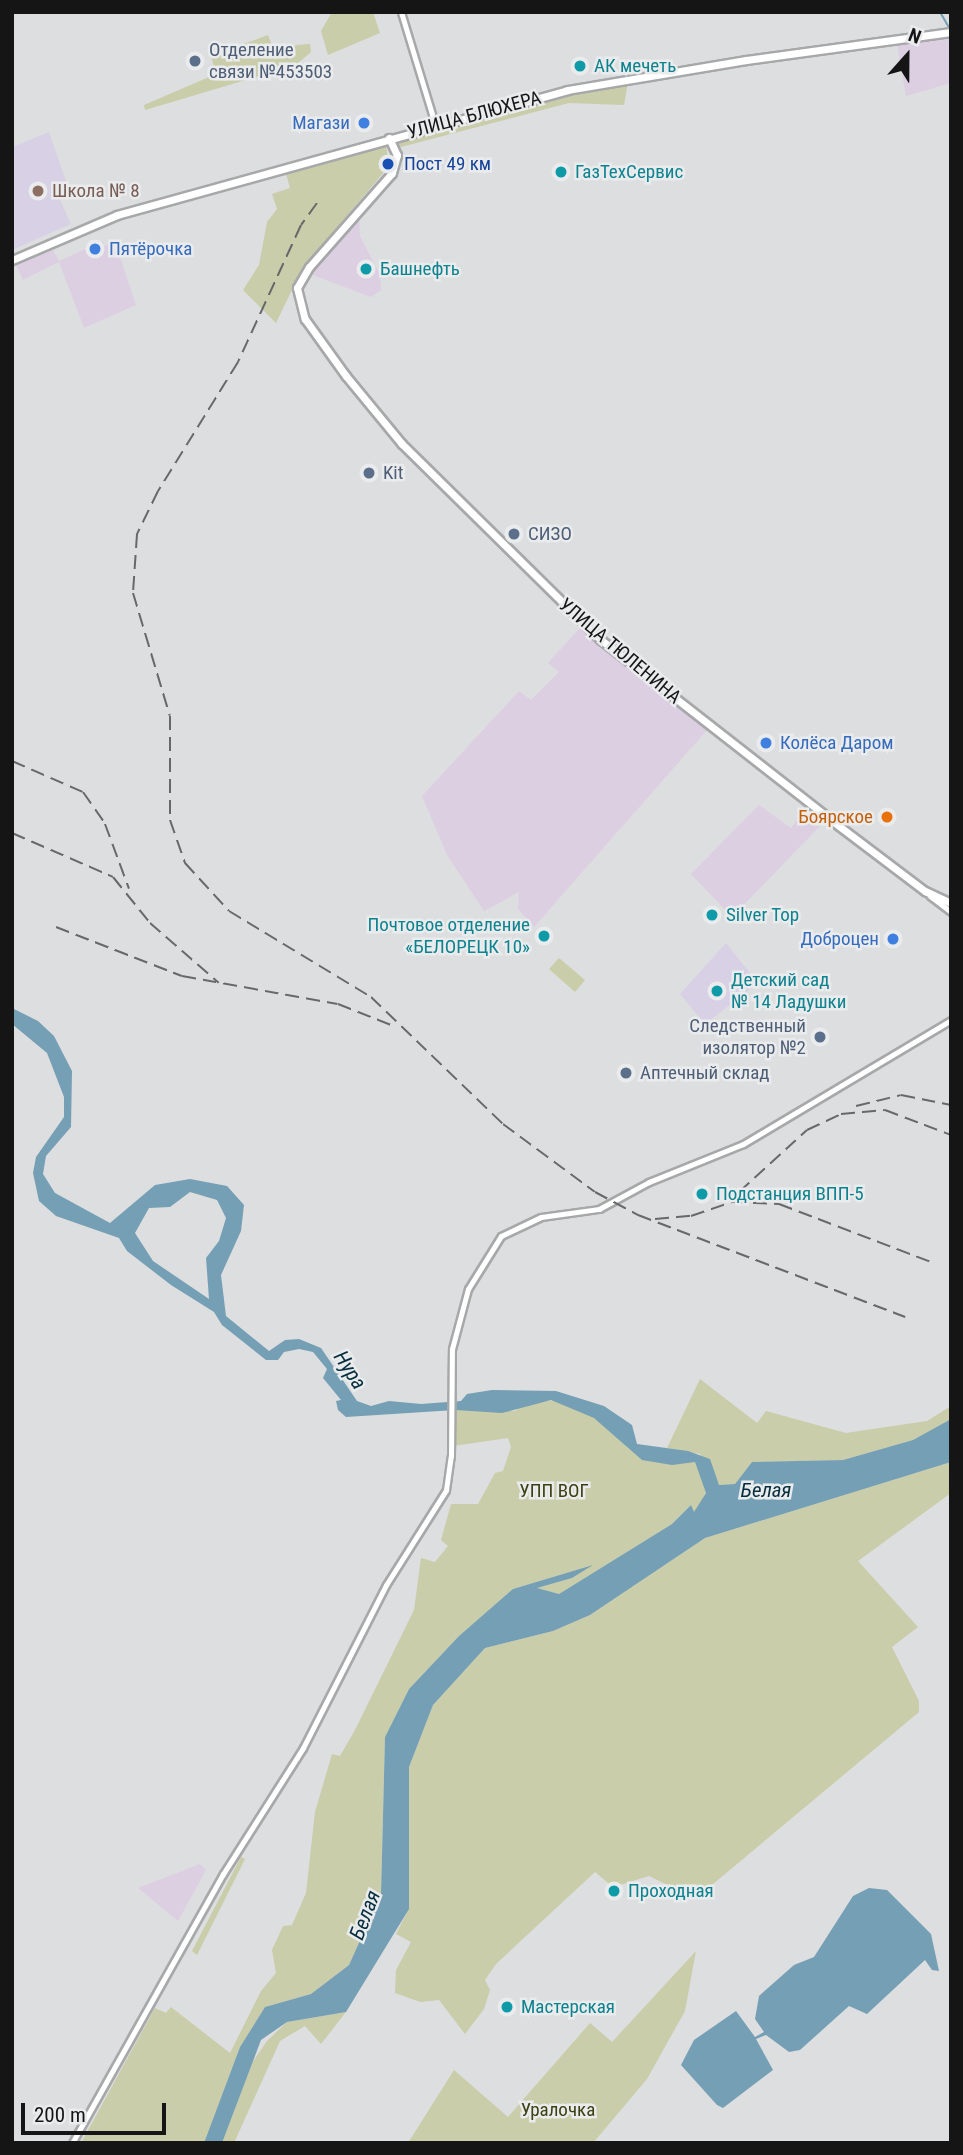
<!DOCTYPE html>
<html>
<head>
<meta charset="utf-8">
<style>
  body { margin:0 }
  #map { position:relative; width:963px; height:2155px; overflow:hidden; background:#dddedf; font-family:"Roboto Condensed",sans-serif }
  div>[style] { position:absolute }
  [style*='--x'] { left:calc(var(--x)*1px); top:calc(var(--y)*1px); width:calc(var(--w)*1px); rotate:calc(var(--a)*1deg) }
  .commercial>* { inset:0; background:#ddcfe2 }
  .education>* { inset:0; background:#d8d0e5 }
  .green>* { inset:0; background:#c9cda9 }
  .water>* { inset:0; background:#759fb4 }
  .stream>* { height:2px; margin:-1px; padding:0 1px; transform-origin:1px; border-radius:1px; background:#759fb4 }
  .roads { filter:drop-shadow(2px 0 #a7a8a9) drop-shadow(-2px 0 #a7a8a9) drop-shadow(0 2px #a7a8a9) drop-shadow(0 -2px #a7a8a9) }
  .minor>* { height:5px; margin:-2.5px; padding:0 2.5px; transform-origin:2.5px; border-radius:2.5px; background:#fff }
  .major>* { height:7px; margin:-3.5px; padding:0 3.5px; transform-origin:3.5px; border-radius:3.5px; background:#fff }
  .rail>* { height:2px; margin-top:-1px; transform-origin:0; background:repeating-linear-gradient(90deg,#676869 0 14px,transparent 0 21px) }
  .dots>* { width:19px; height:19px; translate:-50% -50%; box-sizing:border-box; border:4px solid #eaebed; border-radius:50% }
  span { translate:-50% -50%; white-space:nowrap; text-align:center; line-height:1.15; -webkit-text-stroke:5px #eaebed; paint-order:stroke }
  .service-label { font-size:19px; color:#4e5e75 }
  .left { translate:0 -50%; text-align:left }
  .right { translate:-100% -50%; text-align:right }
  .culture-label { font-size:19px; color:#0d838f }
  .street-label { font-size:19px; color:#151516 }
  .shop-label { font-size:19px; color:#366cbe }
  .transit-label { font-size:19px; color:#164399 }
  .education-label { font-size:19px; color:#785e54 }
  .food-label { font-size:19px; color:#c56008 }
  .park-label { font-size:19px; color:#3d4010 }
  .water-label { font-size:21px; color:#072e3e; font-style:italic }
  .frame { position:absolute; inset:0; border:14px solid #151516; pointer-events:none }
  .north { position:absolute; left:872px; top:21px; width:70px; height:70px; -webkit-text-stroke:5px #eaebed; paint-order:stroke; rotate:21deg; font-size:19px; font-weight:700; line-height:28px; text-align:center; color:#151516 }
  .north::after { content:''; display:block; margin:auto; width:24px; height:32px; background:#151516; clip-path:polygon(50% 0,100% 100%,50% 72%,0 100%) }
  .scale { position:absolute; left:21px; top:2103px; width:145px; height:32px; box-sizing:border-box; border:4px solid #151516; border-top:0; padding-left:9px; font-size:21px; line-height:24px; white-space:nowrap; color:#151516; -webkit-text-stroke:5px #eaebed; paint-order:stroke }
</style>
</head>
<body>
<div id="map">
  <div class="commercial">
    <i style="clip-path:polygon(951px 38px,951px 83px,906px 96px,897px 44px)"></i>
    <i style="clip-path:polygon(359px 215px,360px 236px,380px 275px,381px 290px,371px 297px,310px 274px)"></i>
    <i style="clip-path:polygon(103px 241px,104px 246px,115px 242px,136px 305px,84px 328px,59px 262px,23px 280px,16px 265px,53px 250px,59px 261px)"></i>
    <i style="clip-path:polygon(580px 628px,707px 730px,534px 927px,518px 909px,519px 892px,484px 911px,447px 855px,422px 796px,519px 691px,531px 700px,559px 672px,548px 663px)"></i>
    <i style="clip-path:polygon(759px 805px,791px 828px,802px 814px,820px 826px,732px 917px,691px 874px)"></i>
    <i style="clip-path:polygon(200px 1864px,206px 1870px,178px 1921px,138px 1888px)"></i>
  </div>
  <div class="education">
    <i style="clip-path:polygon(49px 132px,68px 187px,58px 195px,71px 224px,12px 250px,12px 147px)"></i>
    <i style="clip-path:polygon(726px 943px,758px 983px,705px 1024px,680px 994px)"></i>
  </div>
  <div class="green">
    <i style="clip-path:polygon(332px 12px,373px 12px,380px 33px,328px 55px,321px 31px)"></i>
    <i style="clip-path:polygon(268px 35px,275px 53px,297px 45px,310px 44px,311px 52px,296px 65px,145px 110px,144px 105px,216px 74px,211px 56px)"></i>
    <i style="clip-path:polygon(628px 82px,624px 105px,569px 103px,397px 148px,396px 144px,397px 139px,572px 92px)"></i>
    <i style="clip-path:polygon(386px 144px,389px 166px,302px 269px,276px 323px,243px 290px,259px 265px,267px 222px,277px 209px,272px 194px,290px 188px,285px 170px)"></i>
    <i style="clip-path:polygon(559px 958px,585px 980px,575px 992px,549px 969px)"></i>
    <i style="clip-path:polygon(700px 1379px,757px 1423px,766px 1411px,846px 1433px,927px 1421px,951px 1406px,951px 1419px,913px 1440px,843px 1460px,752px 1462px,735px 1484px,719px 1485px,700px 1454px,667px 1448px)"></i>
    <i style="clip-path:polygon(557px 1400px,602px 1417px,629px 1449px,695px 1460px,706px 1492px,699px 1508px,693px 1513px,691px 1505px,672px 1524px,559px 1594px,536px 1588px,572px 1578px,590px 1566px,513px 1589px,459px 1636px,409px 1689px,385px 1737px,381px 1894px,349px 1965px,311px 1994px,265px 2007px,240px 2047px,204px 2143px,81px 2143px,155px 2008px,166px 2013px,171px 2007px,230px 2053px,261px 1991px,276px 1973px,272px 1950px,283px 1926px,292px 1925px,306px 1893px,315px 1812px,332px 1754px,340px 1756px,355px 1730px,414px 1610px,421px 1558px,435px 1562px,448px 1546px,441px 1540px,451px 1504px,478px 1504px,495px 1473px,503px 1471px,511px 1447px,508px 1438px,453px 1446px,451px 1410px,515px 1411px,525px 1403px)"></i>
    <i style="clip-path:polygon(951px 1462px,951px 1493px,858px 1561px,918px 1627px,892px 1647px,919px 1701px,919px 1712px,701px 1894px,686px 1894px,649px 1876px,613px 1887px,595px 1872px,496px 1964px,485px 1980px,490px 1990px,484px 2009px,465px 2034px,439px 2000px,420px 2002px,395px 1993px,396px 1970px,411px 1942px,396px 1934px,409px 1908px,409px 1767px,433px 1705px,485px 1648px,553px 1631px,590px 1615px,705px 1538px)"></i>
    <i style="clip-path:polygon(241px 1857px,245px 1859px,197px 1955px,192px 1951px)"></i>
    <i style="clip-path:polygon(696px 1951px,685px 2011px,647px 2079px,593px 2143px,408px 2143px,454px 2070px,508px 2117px,590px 2023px,612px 2042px)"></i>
    <i style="clip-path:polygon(346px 2012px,321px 2044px,305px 2026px,280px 2041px,234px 2143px,222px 2143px,252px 2063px,267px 2041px,287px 2022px)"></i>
  </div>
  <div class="water">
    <i style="clip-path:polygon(evenodd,12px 1008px,38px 1021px,54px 1036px,72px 1071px,71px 1127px,46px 1156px,43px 1174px,55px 1193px,110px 1223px,155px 1185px,190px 1179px,227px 1186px,244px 1205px,241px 1231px,221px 1275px,226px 1316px,269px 1351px,285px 1340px,299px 1339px,321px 1348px,357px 1401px,371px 1406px,389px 1401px,421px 1404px,461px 1401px,467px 1394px,492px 1390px,556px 1391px,604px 1406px,632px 1425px,637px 1444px,688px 1451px,710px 1459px,719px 1485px,735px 1484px,752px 1462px,843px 1460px,913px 1440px,951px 1419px,951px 1462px,705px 1538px,590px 1615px,553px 1631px,485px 1648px,433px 1705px,409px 1767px,409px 1909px,346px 2012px,287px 2022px,261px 2040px,222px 2143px,204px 2143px,240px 2047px,265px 2007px,311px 1994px,349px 1965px,381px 1894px,385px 1737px,409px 1689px,459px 1636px,513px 1589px,593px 1565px,572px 1578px,537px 1588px,559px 1594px,672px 1524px,691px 1505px,694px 1512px,706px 1493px,695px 1462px,672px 1465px,642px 1460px,594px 1418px,551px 1400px,502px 1413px,455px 1410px,346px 1417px,338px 1410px,336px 1401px,341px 1400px,323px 1378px,327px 1369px,313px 1352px,299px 1349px,284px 1352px,278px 1360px,266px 1360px,222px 1325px,214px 1312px,171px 1285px,127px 1251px,119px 1238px,56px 1216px,39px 1201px,33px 1173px,36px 1157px,64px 1117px,64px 1097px,47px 1053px,12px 1024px,12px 1008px,190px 1192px,217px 1200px,226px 1218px,219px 1241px,206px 1258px,209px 1299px,153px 1261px,135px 1233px,149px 1208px,170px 1207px,190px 1192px)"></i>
    <i style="clip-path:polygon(869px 1888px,887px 1890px,931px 1934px,939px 1971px,932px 1970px,925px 1960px,867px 2014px,849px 2006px,800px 2050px,789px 2052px,766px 2035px,756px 2039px,773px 2070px,723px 2108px,717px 2105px,681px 2065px,694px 2040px,736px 2011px,755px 2037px,764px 2032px,755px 2019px,759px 1996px,794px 1965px,814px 1957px,853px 1896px)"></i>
  </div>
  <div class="stream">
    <i style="--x:940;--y:12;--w:20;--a:60"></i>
  </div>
  <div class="roads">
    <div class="minor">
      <i style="--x:401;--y:12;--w:117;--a:73.1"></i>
      <i style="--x:930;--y:896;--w:26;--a:37"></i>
      <i style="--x:72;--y:2143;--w:308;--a:-60.7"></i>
      <i style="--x:223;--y:1874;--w:149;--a:-57.6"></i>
      <i style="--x:303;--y:1748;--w:183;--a:-63"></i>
      <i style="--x:386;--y:1585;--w:112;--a:-57.7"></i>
      <i style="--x:446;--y:1490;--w:34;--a:-82"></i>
      <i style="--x:451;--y:1456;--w:107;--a:-89.5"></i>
      <i style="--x:452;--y:1349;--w:62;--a:-75.1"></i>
      <i style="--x:468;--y:1289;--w:62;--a:-58.1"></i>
      <i style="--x:501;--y:1236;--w:44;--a:-25.4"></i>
      <i style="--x:541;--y:1217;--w:59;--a:-7.9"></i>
      <i style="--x:599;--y:1209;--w:57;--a:-28.4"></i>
      <i style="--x:649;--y:1182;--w:101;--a:-22"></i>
      <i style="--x:743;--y:1144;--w:242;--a:-30.8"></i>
    </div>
    <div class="major">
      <i style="--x:389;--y:138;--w:19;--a:65"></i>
      <i style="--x:397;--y:155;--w:19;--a:106"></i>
      <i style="--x:392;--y:173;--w:125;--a:131.4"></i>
      <i style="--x:309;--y:267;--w:24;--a:120"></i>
      <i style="--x:297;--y:288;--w:32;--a:76"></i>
      <i style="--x:305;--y:319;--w:70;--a:54.3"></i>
      <i style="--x:346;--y:376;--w:88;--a:50.5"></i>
      <i style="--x:402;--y:444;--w:279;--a:44.6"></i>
      <i style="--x:601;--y:640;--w:292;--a:38"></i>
      <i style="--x:831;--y:820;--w:118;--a:37.1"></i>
      <i style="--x:925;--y:891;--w:29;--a:25"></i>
      <i style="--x:12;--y:260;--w:114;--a:-23.2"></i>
      <i style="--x:117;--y:215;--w:467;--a:-15.5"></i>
      <i style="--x:567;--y:90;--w:181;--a:-9.5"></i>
      <i style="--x:746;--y:60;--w:207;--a:-7.8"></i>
    </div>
  </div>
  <div class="rail">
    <i style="--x:317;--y:203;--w:27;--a:126"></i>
    <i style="--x:301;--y:225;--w:151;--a:114.7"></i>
    <i style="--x:238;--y:362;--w:152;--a:121.8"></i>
    <i style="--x:158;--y:491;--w:48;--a:116"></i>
    <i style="--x:137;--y:534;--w:59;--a:93.9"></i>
    <i style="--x:133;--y:593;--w:128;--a:73.3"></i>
    <i style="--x:170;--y:716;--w:104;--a:90"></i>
    <i style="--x:170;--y:820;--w:46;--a:70.8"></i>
    <i style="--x:185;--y:863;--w:65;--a:47.5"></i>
    <i style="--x:229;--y:911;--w:166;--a:31.2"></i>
    <i style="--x:371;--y:997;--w:183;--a:43.9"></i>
    <i style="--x:503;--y:1124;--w:114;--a:36.5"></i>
    <i style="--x:595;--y:1192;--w:49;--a:28.1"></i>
    <i style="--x:638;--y:1215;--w:286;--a:20.9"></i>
    <i style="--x:12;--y:761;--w:77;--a:23.6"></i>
    <i style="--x:83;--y:792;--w:39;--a:55"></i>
    <i style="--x:105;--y:824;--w:69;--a:69.7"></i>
    <i style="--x:12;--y:833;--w:110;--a:23.5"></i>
    <i style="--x:113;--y:877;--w:59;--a:51.2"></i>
    <i style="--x:150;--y:923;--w:91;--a:41"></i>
    <i style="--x:56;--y:927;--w:135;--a:21.3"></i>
    <i style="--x:182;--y:976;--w:158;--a:10.2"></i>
    <i style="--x:338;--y:1004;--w:57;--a:21.6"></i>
    <i style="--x:856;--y:1106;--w:46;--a:-13.7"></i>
    <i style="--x:901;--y:1095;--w:51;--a:11.3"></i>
    <i style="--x:724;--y:1200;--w:17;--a:-28"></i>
    <i style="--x:739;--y:1192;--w:92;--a:-42.4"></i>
    <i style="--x:807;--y:1130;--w:38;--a:-25"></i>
    <i style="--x:841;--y:1114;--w:44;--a:-5.2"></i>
    <i style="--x:885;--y:1110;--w:71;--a:20.7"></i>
    <i style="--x:655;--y:1219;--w:36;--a:-5"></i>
    <i style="--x:691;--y:1216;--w:43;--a:-18.9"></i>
    <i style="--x:732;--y:1202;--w:47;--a:2.4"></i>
    <i style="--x:779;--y:1204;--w:163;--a:20.9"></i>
  </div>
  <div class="dots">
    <i style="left:195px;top:61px;background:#5c6f8a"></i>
    <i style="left:580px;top:66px;background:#0f9aa8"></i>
    <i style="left:364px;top:123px;background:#3f7fe0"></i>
    <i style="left:388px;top:164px;background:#1a4fb4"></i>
    <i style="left:561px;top:172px;background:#0f9aa8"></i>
    <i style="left:38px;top:191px;background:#8d6e63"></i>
    <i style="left:95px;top:249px;background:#3f7fe0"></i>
    <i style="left:366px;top:269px;background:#0f9aa8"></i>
    <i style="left:369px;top:473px;background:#5c6f8a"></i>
    <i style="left:514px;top:534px;background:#5c6f8a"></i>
    <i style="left:766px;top:743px;background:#3f7fe0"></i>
    <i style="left:887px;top:817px;background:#e8710a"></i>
    <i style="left:712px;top:915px;background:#0f9aa8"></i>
    <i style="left:544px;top:936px;background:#0f9aa8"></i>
    <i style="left:893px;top:939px;background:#3f7fe0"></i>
    <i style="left:717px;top:991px;background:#0f9aa8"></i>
    <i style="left:820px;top:1037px;background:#5c6f8a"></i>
    <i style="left:626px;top:1073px;background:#5c6f8a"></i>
    <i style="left:702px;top:1194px;background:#0f9aa8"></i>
    <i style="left:614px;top:1891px;background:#0f9aa8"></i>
    <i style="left:507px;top:2007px;background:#0f9aa8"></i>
  </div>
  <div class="service-label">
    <span class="left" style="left:209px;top:61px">Отделение<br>связи №453503</span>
    <span class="left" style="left:383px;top:473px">Kit</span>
    <span class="left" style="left:528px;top:534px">СИЗО</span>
    <span class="right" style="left:806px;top:1037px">Следственный<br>изолятор №2</span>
    <span class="left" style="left:640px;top:1073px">Аптечный склад</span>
  </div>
  <div class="culture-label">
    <span class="left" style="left:594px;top:66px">АК мечеть</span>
    <span class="left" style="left:575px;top:172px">ГазТехСервис</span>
    <span class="left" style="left:380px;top:269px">Башнефть</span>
    <span class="left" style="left:726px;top:915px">Silver Top</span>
    <span class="right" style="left:530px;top:936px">Почтовое отделение<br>«БЕЛОРЕЦК 10»</span>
    <span class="left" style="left:731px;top:991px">Детский сад<br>№ 14 Ладушки</span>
    <span class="left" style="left:716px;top:1194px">Подстанция ВПП-5</span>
    <span class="left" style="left:628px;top:1891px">Проходная</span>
    <span class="left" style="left:521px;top:2007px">Мастерская</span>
  </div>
  <div class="street-label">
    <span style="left:474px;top:115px;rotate:-15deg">УЛИЦА БЛЮХЕРА</span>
    <span style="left:620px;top:651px;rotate:40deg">УЛИЦА ТЮЛЕНИНА</span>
  </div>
  <div class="shop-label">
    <span class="right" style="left:350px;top:123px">Магази</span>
    <span class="left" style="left:109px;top:249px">Пятёрочка</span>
    <span class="left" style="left:780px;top:743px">Колёса Даром</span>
    <span class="right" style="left:879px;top:939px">Доброцен</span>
  </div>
  <div class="transit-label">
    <span class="left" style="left:404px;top:164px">Пост 49 км</span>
  </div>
  <div class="education-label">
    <span class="left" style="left:52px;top:191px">Школа № 8</span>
  </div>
  <div class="food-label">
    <span class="right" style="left:873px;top:817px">Боярское</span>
  </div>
  <div class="park-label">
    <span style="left:554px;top:1491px">УПП ВОГ</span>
    <span style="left:558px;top:2110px">Уралочка</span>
  </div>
  <div class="water-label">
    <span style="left:350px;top:1370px;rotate:57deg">Нура</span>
    <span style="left:766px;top:1490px">Белая</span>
    <span style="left:365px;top:1915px;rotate:-69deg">Белая</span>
  </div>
  <div class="frame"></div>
  <div class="north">N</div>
  <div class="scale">200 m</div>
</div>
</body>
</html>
